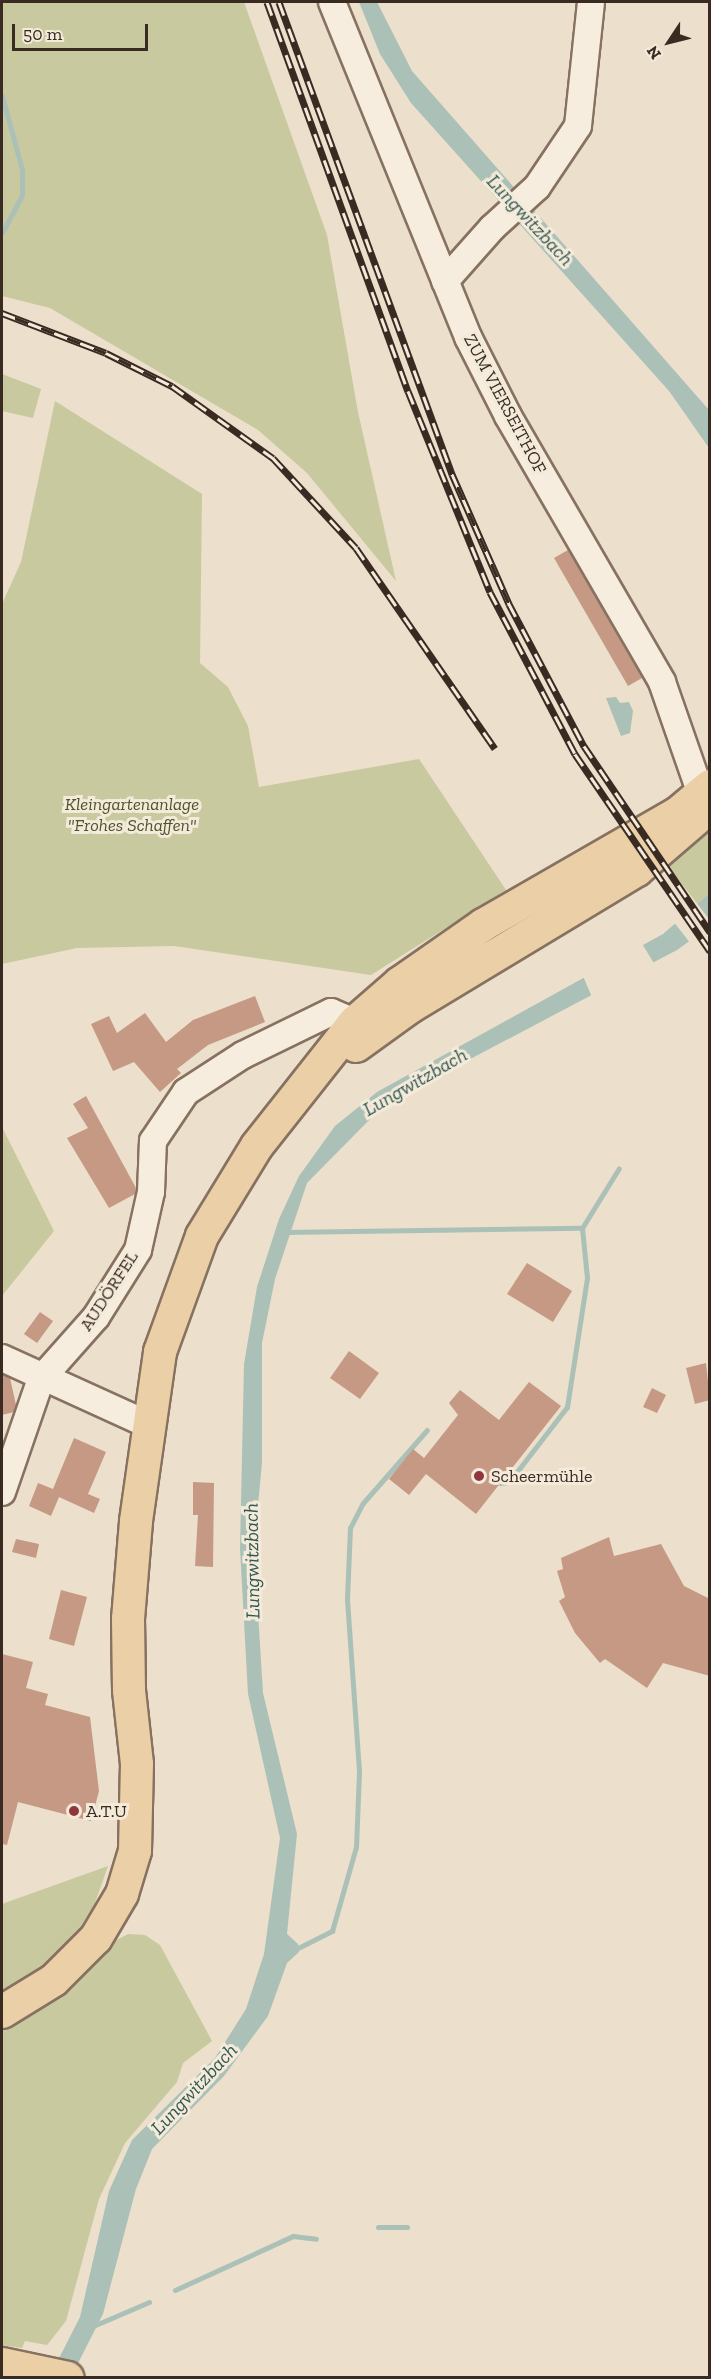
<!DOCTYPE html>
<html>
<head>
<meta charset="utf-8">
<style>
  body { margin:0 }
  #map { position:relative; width:711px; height:2379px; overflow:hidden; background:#ecdfcb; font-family:"Zilla Slab",serif }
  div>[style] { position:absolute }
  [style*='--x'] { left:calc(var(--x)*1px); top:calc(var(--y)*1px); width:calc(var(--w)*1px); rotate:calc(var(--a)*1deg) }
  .green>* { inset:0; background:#c8c99f }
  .water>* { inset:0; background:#abc1b8 }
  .pier>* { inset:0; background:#ecdfcb }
  .stream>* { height:5px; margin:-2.5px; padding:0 2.5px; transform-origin:2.5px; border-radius:2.5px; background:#abc1b8 }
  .building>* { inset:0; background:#c69984 }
  .roads { filter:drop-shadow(2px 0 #877160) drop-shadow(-2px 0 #877160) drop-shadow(0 2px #877160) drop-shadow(0 -2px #877160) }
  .minor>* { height:26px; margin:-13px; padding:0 13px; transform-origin:13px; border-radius:13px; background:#f7edde }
  .major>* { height:32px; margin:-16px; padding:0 16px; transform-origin:16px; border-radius:16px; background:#eacfa7 }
  .rail>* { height:7px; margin-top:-3.5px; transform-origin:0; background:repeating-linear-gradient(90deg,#f4eada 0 14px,#392b22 0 28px); box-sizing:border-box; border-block:2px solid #392b22 }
  .dots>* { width:16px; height:16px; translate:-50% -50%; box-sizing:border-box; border:3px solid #f4eada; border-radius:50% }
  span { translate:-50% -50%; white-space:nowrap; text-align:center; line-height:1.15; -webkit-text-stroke:6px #f4eada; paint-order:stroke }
  .street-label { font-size:18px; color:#392b22 }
  .park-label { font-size:18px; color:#4d542b; font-style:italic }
  .poi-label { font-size:18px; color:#392b22 }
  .left { translate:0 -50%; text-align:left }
  .water-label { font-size:20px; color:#335852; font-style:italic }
  .frame { position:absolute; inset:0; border:3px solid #392b22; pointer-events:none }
  .north { position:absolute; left:639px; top:12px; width:60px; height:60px; -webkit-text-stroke:4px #f4eada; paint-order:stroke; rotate:235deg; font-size:16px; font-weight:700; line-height:24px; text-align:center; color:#392b22 }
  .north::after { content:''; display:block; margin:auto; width:21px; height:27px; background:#392b22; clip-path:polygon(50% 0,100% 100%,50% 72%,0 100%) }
  .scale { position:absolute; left:12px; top:24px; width:136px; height:27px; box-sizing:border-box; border:3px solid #392b22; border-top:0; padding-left:8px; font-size:18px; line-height:21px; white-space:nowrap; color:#392b22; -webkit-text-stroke:4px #f4eada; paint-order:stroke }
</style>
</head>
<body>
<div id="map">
  <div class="green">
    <i style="clip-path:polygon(2px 2px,244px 2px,327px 235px,358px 412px,396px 581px,307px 473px,258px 430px,50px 308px,2px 296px)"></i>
    <i style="clip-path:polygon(2px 374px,41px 389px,33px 418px,2px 411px)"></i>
    <i style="clip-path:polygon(55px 401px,202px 494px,200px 663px,228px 687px,248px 726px,259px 787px,419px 759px,506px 890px,371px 975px,174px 946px,77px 948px,2px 964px,2px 604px,21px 562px)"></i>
    <i style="clip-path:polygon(709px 831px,709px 919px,665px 862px)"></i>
    <i style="clip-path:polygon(2px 1127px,54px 1231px,2px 1296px)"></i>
    <i style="clip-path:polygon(108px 1866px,95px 1903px,76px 1934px,28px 1980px,2px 1997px,2px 1904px)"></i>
    <i style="clip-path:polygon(128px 1934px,145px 1935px,160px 1945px,212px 2041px,183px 2063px,177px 2082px,125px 2143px,99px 2199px,66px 2321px,47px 2345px,25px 2341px,22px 2348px,2px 2345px,2px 2030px,105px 1946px)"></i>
  </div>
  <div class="water">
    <i style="clip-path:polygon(359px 2px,377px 2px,412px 71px,709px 410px,709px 448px,669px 391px,411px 103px,380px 54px)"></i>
    <i style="clip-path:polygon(616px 697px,620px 703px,629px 702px,633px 711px,630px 733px,621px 736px,606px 698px)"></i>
    <i style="clip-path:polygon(709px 894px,709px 927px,677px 950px,385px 1104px,307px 1183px,275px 1279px,262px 1343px,262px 1463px,254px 1548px,263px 1693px,297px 1834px,287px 1934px,298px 1944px,299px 1952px,287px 1963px,268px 2016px,224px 2076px,152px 2149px,136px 2189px,103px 2314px,71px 2377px,49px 2378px,80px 2317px,109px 2191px,132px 2140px,215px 2058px,246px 2009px,264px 1954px,280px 1838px,248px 1694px,240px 1549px,244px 1364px,257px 1287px,279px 1219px,299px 1176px,335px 1126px,377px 1092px,663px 934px)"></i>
  </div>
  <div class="pier">
    <i style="clip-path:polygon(696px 902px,709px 919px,710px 931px,691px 944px,673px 921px)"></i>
    <i style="clip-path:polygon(641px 942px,655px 965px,592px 997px,582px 974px)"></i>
  </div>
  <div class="stream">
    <i style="--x:2;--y:96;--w:76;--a:74.7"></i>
    <i style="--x:22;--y:169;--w:26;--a:90"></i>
    <i style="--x:22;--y:195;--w:43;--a:117.8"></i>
    <i style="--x:283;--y:1232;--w:299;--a:-0.8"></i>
    <i style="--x:500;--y:1483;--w:9;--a:-6"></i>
    <i style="--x:509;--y:1482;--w:95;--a:-52.3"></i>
    <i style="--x:567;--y:1407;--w:131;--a:-81.2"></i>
    <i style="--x:587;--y:1278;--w:50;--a:-95.7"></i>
    <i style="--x:582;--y:1228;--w:70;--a:-58.3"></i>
    <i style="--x:292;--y:1951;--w:45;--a:-26.6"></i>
    <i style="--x:332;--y:1931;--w:87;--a:-74.1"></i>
    <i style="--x:356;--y:1847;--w:76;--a:-87.7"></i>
    <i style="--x:359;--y:1771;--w:172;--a:-94"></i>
    <i style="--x:347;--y:1599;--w:71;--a:-87.6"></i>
    <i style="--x:350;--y:1528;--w:28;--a:-63"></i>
    <i style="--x:363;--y:1503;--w:97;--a:-48.8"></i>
    <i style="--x:378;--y:2227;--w:29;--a:0"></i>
    <i style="--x:175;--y:2290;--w:130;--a:-24.6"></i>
    <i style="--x:293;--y:2236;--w:23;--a:7"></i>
    <i style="--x:93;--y:2326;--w:61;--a:-23.2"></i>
  </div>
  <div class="building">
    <i style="clip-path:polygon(568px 550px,642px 678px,628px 686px,554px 558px)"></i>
    <i style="clip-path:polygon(255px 996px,265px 1022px,208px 1045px,177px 1069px,181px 1073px,160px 1092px,134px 1062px,113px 1071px,91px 1024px,109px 1016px,117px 1033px,145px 1013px,166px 1042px,193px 1020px)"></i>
    <i style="clip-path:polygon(86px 1096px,136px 1188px,135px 1194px,109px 1208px,67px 1138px,88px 1128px,73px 1104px)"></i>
    <i style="clip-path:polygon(527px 1263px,572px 1291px,553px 1322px,507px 1294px)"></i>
    <i style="clip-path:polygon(40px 1312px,53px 1321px,37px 1343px,24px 1334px)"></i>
    <i style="clip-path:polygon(349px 1351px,379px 1373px,360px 1399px,330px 1378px)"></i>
    <i style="clip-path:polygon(706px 1363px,710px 1400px,695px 1404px,686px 1368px)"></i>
    <i style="clip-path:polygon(2px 1374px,10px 1378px,16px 1405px,14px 1412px,2px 1415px)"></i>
    <i style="clip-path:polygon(529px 1382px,561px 1406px,476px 1514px,426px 1474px,409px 1495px,389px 1479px,413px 1449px,424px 1458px,458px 1415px,449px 1403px,460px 1390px,499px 1420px)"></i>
    <i style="clip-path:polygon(652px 1388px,666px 1395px,657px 1413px,643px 1407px)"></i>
    <i style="clip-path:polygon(74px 1438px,106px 1452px,88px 1494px,100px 1499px,94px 1513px,59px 1497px,51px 1516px,29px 1506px,38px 1483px,53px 1489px)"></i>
    <i style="clip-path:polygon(193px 1482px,214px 1483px,213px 1567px,195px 1566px,198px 1515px,193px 1515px)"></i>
    <i style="clip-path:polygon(609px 1537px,614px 1556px,661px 1544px,684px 1586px,710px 1599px,710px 1676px,663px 1663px,647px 1688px,605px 1659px,600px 1663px,575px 1633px,559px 1601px,565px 1597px,557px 1571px,563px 1569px,561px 1558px)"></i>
    <i style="clip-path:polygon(16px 1539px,39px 1544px,36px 1558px,12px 1552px)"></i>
    <i style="clip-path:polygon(61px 1590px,87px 1597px,74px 1646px,49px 1639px)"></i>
    <i style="clip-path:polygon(2px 1654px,33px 1662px,26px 1688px,48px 1694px,45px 1705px,90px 1717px,99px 1791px,91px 1821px,18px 1802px,7px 1845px,2px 1844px)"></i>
  </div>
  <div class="roads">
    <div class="minor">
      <i style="--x:332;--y:2;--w:362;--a:67.9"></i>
      <i style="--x:468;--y:337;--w:89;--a:63.1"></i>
      <i style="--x:508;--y:416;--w:307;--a:59.9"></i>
      <i style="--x:662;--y:682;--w:119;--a:70.8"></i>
      <i style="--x:701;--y:794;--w:14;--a:56"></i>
      <i style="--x:445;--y:281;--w:71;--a:-48.4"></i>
      <i style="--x:492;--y:228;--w:61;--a:-42.3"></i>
      <i style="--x:537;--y:187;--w:73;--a:-56.1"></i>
      <i style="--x:578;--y:126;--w:125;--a:-84"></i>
      <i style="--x:2;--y:1358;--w:159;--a:24.5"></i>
      <i style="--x:2;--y:1492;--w:120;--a:-71"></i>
      <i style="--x:41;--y:1379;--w:83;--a:-48.4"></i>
      <i style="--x:96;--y:1317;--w:79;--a:-57.9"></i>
      <i style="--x:138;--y:1250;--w:59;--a:-77.4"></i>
      <i style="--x:151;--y:1192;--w:51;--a:-87.8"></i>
      <i style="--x:153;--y:1141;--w:59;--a:-56"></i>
      <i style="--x:186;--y:1092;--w:68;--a:-33"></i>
      <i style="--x:243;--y:1055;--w:98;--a:-26"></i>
      <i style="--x:331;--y:1012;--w:26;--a:23"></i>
    </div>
    <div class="major">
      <i style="--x:356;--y:1046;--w:67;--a:-35.8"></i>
      <i style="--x:410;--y:1007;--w:265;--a:-31.1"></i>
      <i style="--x:637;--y:870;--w:78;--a:-40.8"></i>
      <i style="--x:2;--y:2012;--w:61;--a:-31.6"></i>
      <i style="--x:54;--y:1980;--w:59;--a:-45"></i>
      <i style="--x:96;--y:1938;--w:51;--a:-59.4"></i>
      <i style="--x:122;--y:1894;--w:45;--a:-73.2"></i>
      <i style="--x:135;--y:1851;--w:87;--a:-88.7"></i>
      <i style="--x:137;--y:1764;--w:74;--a:-96.2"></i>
      <i style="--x:129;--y:1690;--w:71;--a:-90.8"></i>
      <i style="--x:128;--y:1619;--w:98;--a:-85.3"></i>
      <i style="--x:136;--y:1521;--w:171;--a:-81.9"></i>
      <i style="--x:160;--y:1352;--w:123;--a:-70.1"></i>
      <i style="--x:202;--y:1236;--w:105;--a:-58.6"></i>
      <i style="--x:257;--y:1146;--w:158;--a:-51.7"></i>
      <i style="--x:355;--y:1022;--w:60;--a:-40.9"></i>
      <i style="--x:400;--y:983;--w:101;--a:-34.9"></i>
      <i style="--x:483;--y:925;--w:225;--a:-29.9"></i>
      <i style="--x:678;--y:813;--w:42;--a:-40.2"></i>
      <i style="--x:2;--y:2364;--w:67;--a:12"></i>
    </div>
  </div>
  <div class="rail">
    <i style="--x:267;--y:2;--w:414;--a:70.1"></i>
    <i style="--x:408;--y:391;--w:217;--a:67.8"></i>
    <i style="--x:490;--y:592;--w:183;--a:62.3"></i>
    <i style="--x:575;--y:754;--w:239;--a:55.6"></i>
    <i style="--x:279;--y:2;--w:503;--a:69.87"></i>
    <i style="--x:452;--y:474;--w:142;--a:66.3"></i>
    <i style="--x:509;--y:604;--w:161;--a:62.2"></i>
    <i style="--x:584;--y:746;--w:225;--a:55.9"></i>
    <i style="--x:2;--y:313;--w:111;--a:21"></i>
    <i style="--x:106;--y:353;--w:74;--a:26.6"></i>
    <i style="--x:172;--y:386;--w:124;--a:35.5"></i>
    <i style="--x:273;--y:458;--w:122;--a:47.3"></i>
    <i style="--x:356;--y:548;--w:244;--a:55.3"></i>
  </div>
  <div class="dots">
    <i style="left:479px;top:1476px;background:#91353f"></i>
    <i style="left:74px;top:1811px;background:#91353f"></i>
  </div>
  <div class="street-label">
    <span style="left:505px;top:404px;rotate:62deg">ZUM VIERSEITHOF</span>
    <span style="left:109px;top:1291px;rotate:-57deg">AUDÖRFEL</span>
  </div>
  <div class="park-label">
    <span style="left:132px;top:815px">Kleingartenanlage<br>"Frohes Schaffen"</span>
  </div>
  <div class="poi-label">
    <span class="left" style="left:491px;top:1476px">Scheermühle</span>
    <span class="left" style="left:86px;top:1811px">A.T.U</span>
  </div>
  <div class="water-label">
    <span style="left:530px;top:220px;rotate:47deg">Lungwitzbach</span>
    <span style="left:415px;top:1082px;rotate:-30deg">Lungwitzbach</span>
    <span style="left:252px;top:1561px;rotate:-91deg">Lungwitzbach</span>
    <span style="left:194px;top:2089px;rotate:-47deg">Lungwitzbach</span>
  </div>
  <div class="frame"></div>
  <div class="north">N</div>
  <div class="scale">50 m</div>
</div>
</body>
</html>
